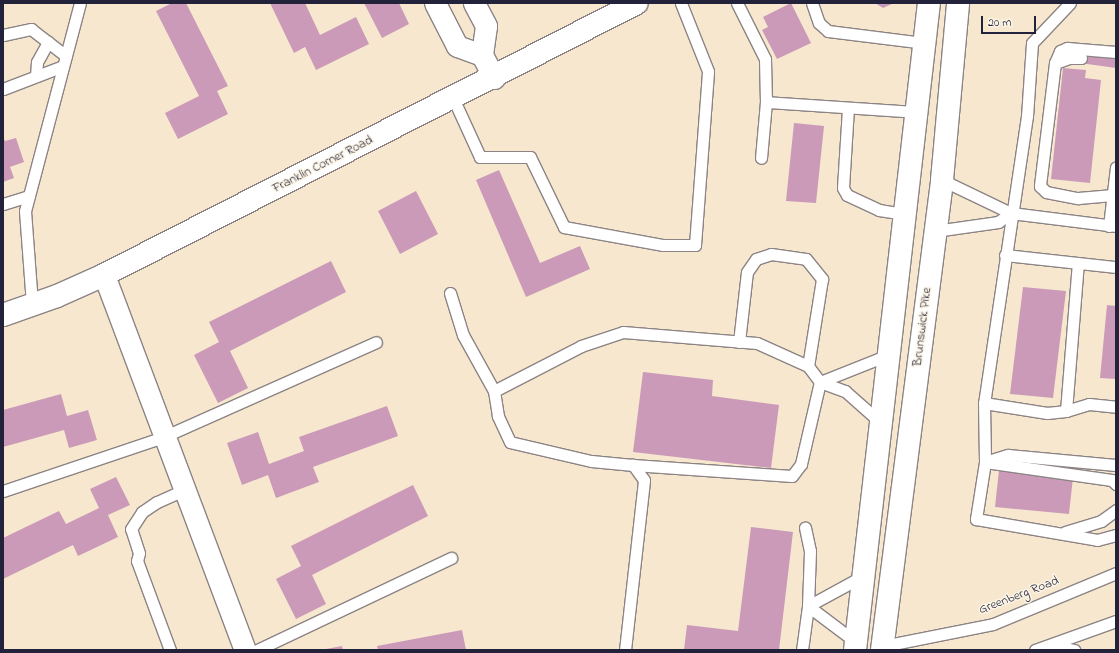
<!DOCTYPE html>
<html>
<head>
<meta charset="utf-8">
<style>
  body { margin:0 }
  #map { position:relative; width:1119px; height:653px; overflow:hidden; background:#f7e7ce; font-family:"Indie Flower",sans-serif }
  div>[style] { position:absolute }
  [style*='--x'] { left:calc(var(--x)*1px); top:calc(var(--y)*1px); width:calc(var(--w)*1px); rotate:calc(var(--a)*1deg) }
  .building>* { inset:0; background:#cb9ab9 }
  .roads { filter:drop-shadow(1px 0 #8c8484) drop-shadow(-1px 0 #8c8484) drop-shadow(0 1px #8c8484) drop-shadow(0 -1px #8c8484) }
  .lane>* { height:11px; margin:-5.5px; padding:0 5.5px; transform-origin:5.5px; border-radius:5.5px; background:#fff }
  .street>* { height:21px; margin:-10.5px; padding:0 10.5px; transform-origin:10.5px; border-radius:10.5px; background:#fff }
  .secondary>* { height:22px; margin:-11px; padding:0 11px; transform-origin:11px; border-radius:11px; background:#fff }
  .highway>* { height:22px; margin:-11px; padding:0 11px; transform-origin:11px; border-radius:11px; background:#fff }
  span { translate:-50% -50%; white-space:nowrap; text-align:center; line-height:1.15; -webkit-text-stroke:3px #fcf5e5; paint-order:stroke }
  .street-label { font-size:13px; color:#22223b }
  .frame { position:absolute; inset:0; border:4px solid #22223b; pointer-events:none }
  .scale { position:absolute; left:981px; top:16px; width:55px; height:18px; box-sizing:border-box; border:2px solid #22223b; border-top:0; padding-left:5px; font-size:12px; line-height:14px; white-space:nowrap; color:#22223b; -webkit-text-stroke:3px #fcf5e5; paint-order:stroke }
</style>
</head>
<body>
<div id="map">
  <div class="building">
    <i style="clip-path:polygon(172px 3px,186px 3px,228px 86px,217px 91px,228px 114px,178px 139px,165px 113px,199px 96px,156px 11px)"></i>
    <i style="clip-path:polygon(270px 3px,305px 3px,320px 35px,356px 17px,369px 44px,316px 70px,305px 47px,294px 53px)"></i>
    <i style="clip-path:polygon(364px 3px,399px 3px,409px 24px,382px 38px)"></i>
    <i style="clip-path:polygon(791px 3px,811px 43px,777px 59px,762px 30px,768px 27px,763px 17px)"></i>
    <i style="clip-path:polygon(875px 3px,894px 3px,883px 8px)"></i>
    <i style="clip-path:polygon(1083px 44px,1116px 48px,1116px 68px,1080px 63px)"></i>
    <i style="clip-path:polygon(1063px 68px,1086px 70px,1085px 78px,1101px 80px,1090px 183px,1051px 179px)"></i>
    <i style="clip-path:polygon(794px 123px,824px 126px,816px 203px,786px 201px)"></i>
    <i style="clip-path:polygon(3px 137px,5px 141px,16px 138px,24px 162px,10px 167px,14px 178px,3px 182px)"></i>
    <i style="clip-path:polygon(499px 170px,540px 263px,580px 246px,590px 269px,526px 297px,476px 180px)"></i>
    <i style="clip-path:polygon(416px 191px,438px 234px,400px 254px,378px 211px)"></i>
    <i style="clip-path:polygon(331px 261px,346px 292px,230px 351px,248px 388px,218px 403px,194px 355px,219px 342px,209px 322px)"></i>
    <i style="clip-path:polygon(1023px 287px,1066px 291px,1053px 398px,1010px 394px)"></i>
    <i style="clip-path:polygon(1107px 305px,1116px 306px,1116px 379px,1100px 378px)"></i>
    <i style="clip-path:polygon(643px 372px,713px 380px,712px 396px,779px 405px,771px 468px,633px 452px)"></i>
    <i style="clip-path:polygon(61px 394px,67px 416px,88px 410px,97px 440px,69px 448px,64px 430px,3px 447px,3px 410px)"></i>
    <i style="clip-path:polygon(387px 406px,398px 436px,313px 467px,319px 482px,276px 498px,268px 475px,242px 485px,227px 443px,258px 432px,269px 464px,304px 451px,299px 437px)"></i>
    <i style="clip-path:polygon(999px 470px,1073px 477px,1069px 514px,995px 507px)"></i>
    <i style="clip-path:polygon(116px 477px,130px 505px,108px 515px,118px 537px,78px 556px,73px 545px,3px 579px,3px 538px,59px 511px,66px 524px,99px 508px,90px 489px)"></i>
    <i style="clip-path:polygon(413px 485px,428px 516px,312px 575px,326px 604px,296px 619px,276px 579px,301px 566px,291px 546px)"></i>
    <i style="clip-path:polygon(751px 527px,793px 532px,779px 650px,684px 650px,687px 625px,738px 631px)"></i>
    <i style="clip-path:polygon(462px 630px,466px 650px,378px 650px,377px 646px)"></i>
    <i style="clip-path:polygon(342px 646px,343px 650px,326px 650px,326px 649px)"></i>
  </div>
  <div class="roads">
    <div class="lane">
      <i style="--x:737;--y:3;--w:63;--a:63.4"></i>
      <i style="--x:765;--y:59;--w:43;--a:88.7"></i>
      <i style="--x:766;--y:102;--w:56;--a:95.1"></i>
      <i style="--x:812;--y:3;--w:21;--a:71"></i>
      <i style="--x:819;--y:23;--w:12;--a:42"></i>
      <i style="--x:828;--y:31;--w:98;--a:7.1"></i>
      <i style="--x:1070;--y:3;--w:55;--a:133.5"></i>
      <i style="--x:1032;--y:43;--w:73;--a:93.9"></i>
      <i style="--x:1027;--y:116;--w:290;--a:98.5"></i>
      <i style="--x:984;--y:403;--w:64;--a:9"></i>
      <i style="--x:1047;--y:413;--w:19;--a:-6"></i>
      <i style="--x:1066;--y:411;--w:24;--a:-17"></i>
      <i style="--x:1089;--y:404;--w:27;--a:6"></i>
      <i style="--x:3;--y:35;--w:29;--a:-12"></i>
      <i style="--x:31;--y:29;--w:44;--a:37.6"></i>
      <i style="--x:1081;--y:58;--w:12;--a:180"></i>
      <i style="--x:1069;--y:58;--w:15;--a:160"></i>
      <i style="--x:1055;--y:63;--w:124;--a:97"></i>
      <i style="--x:1040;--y:186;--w:8;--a:45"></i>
      <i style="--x:1046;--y:192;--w:33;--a:11"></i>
      <i style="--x:1078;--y:198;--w:35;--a:-5"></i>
      <i style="--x:1055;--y:63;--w:13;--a:-67"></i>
      <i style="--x:1060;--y:51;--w:8;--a:-23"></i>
      <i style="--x:1067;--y:48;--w:49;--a:4.7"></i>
      <i style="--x:36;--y:76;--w:14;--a:-86"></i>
      <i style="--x:37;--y:62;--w:23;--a:-61"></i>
      <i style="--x:3;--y:89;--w:64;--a:-21"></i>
      <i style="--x:453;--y:98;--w:65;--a:65.4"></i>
      <i style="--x:480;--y:157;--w:50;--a:0"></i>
      <i style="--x:530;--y:157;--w:78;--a:64.1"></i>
      <i style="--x:564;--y:227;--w:101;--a:10.3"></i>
      <i style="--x:663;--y:245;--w:32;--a:0"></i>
      <i style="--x:695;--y:245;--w:174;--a:-85.7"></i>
      <i style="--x:708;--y:71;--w:73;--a:-111.7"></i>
      <i style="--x:766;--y:102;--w:151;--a:3.8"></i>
      <i style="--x:848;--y:108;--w:80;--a:93.6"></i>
      <i style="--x:843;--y:188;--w:8;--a:60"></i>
      <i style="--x:847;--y:195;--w:35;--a:25"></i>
      <i style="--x:879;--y:210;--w:26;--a:9"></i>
      <i style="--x:942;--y:180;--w:76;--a:25.6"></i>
      <i style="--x:1011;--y:213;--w:106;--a:7.1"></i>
      <i style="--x:3;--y:204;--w:27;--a:-17"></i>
      <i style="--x:1109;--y:226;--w:59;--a:-83.2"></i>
      <i style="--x:935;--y:231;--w:64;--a:-8.1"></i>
      <i style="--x:998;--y:222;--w:16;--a:-35"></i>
      <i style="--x:1005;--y:255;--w:112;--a:6.2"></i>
      <i style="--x:450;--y:293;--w:44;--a:72.8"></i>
      <i style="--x:463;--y:335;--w:64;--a:61"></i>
      <i style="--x:32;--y:304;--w:93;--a:-94.3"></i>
      <i style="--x:25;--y:211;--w:215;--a:-75.2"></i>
      <i style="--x:739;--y:342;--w:70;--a:-83.5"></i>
      <i style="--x:747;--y:272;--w:16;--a:-55"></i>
      <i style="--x:756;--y:259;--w:16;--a:-18"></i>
      <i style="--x:771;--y:254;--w:35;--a:8"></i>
      <i style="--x:806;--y:259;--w:26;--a:51"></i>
      <i style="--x:822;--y:279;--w:88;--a:99.1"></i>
      <i style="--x:820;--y:382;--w:73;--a:-21.7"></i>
      <i style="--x:984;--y:403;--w:59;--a:89"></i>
      <i style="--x:985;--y:462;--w:58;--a:99"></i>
      <i style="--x:976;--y:519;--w:123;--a:9.8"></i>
      <i style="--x:1097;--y:540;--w:20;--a:-15"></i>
      <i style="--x:1066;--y:411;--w:148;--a:-85.4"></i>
      <i style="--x:988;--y:461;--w:21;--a:-17"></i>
      <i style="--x:1008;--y:455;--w:108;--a:5.3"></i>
      <i style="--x:985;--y:462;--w:128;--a:8.1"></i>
      <i style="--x:1112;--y:480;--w:6;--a:45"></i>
      <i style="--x:633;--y:465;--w:159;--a:4"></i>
      <i style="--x:792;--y:476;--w:15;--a:-53"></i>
      <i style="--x:801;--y:464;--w:84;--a:-77"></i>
      <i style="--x:3;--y:491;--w:169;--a:-18.6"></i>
      <i style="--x:163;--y:437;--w:233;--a:-24"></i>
      <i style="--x:1065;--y:532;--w:38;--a:-17"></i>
      <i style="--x:1101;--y:521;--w:19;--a:-36"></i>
      <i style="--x:808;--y:606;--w:63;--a:-28.6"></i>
      <i style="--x:808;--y:606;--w:60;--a:36.9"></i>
      <i style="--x:1052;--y:645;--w:23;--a:13"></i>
      <i style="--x:883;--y:646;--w:112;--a:-11.3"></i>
      <i style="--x:993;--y:624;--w:133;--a:-22.5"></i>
      <i style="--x:170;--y:650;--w:95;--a:-110.3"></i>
      <i style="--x:137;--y:561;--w:8;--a:-76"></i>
      <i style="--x:139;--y:553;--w:25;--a:-108"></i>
      <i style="--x:131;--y:529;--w:20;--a:-57"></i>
      <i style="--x:142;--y:512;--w:18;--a:-34"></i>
      <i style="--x:157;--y:502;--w:30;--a:-24"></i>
      <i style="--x:257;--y:650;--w:215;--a:-25.4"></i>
      <i style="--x:625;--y:650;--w:171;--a:-83.6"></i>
      <i style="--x:644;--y:480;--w:19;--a:-126"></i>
      <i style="--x:633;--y:465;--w:42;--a:-174.6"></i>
      <i style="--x:591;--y:461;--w:83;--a:-166.8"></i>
      <i style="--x:510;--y:442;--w:29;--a:-115"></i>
      <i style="--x:498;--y:416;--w:25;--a:-99"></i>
      <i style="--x:494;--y:391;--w:98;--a:-27.3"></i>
      <i style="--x:581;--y:346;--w:44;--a:-18.4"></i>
      <i style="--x:623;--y:332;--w:134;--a:4.7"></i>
      <i style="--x:757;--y:343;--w:56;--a:24.3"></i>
      <i style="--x:808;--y:366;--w:20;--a:53"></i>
      <i style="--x:820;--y:382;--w:27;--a:20"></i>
      <i style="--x:845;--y:391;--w:47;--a:41.5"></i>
      <i style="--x:802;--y:650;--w:44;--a:-82.2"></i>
      <i style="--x:808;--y:606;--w:55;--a:-87.9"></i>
      <i style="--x:810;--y:551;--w:24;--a:-102"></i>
      <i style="--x:1035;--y:650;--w:86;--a:-19.7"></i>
    </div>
    <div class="street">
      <i style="--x:435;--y:3;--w:48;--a:62.9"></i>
      <i style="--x:457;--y:46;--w:27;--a:20"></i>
      <i style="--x:474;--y:3;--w:26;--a:62"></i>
      <i style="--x:486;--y:26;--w:29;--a:98"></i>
      <i style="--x:482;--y:55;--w:26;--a:62"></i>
      <i style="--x:104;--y:275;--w:401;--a:69.4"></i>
    </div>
    <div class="secondary">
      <i style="--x:3;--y:315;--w:57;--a:-19.4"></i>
      <i style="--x:57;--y:296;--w:51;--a:-24.1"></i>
      <i style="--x:104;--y:275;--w:598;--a:-27.04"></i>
    </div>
    <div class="highway">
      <i style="--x:855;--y:650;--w:651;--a:-83.48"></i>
      <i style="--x:882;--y:650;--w:474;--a:-82.7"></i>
      <i style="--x:942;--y:180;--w:178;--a:-84.8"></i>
    </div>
  </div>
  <div class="street-label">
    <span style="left:323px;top:165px;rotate:-27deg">Franklin Corner Road</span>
    <span style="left:923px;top:327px;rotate:-83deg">Brunswick Pike</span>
    <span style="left:1019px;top:596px;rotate:-21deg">Greenberg Road</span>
  </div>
  <div class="frame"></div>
  <div class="scale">20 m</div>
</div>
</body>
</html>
